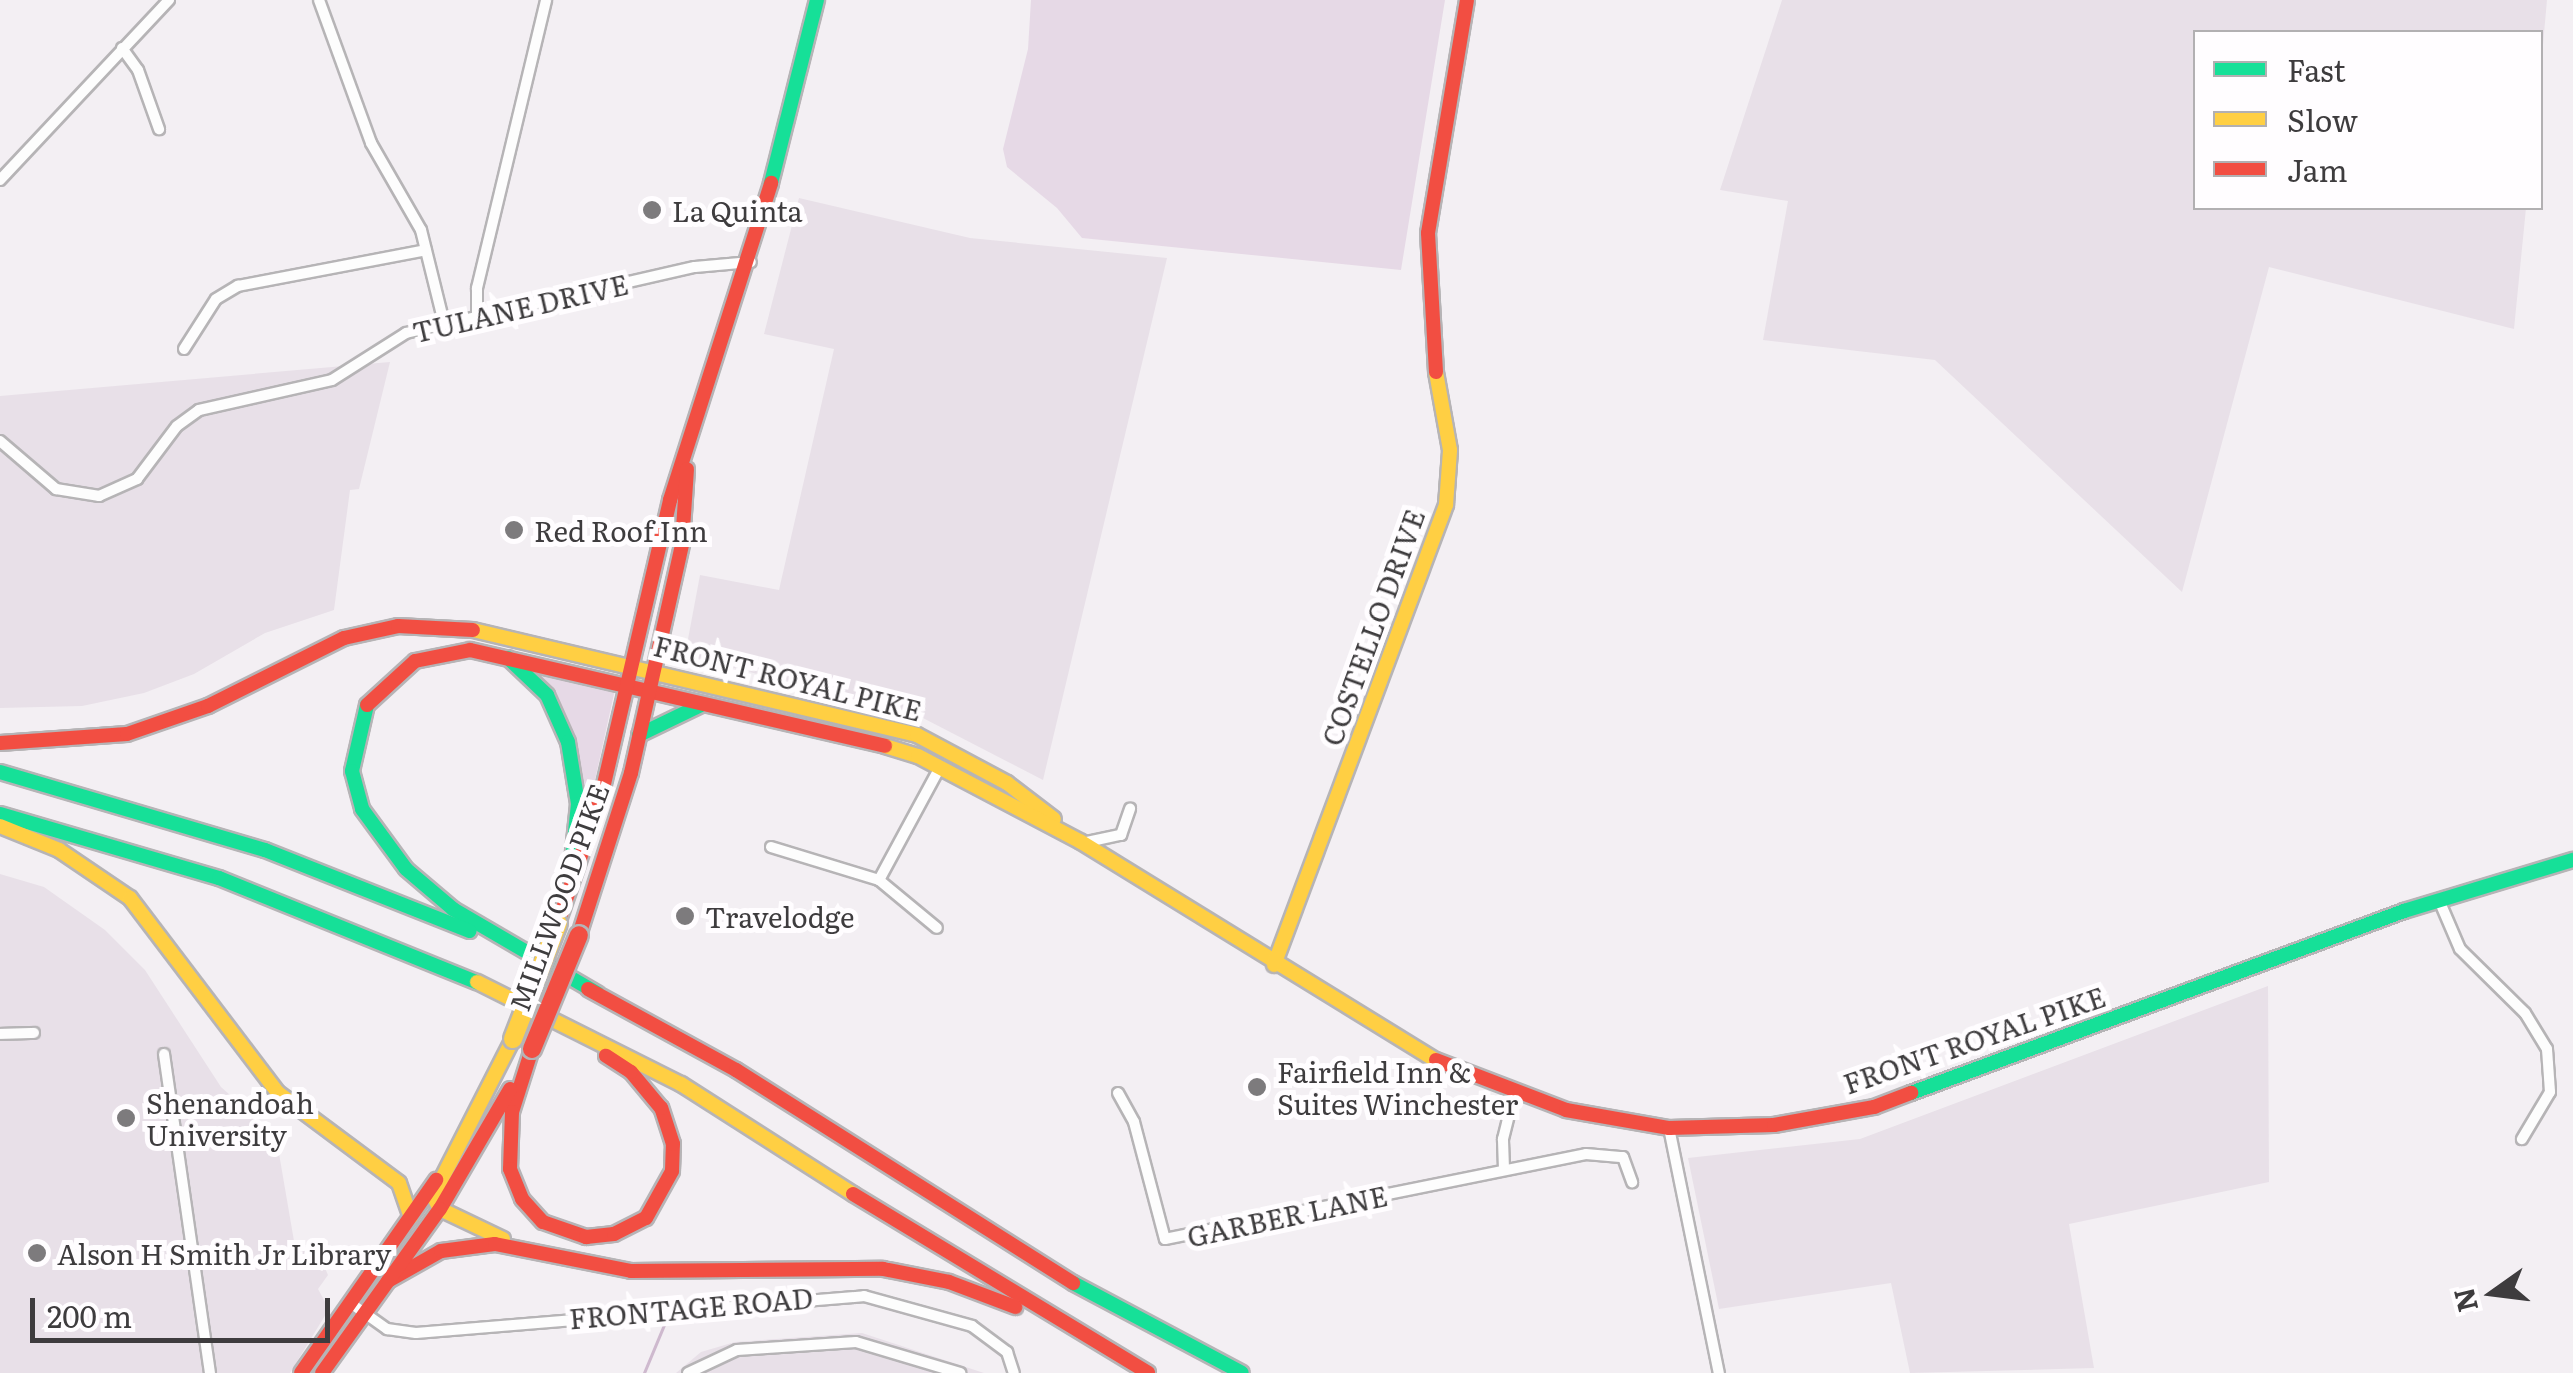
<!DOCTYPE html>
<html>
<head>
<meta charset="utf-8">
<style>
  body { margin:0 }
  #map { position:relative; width:2573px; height:1373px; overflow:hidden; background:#f3eff3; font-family:Literata,serif }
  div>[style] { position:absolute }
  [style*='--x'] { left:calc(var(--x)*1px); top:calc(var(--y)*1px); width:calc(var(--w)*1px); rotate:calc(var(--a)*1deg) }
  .built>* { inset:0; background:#e8e0e8 }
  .green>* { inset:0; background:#e6d9e6 }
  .stream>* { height:2.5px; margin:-1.25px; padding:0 1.25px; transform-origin:1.25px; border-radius:1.25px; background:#ceb9ce }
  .roads { filter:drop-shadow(2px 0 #b6b4b6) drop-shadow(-2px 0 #b6b4b6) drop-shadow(0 2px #b6b4b6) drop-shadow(0 -2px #b6b4b6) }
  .street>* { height:10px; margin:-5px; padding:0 5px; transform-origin:5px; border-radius:5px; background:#fdfdfd }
  .fast>* { height:14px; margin:-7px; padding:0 7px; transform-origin:7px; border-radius:7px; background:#16e098 }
  .slow>* { height:14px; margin:-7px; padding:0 7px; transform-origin:7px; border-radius:7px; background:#ffcf43 }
  .jam>* { height:14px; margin:-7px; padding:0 7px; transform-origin:7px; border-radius:7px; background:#f24e42 }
  .bridges { filter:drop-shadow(2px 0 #b6b4b6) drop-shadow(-2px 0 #b6b4b6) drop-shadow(0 2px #b6b4b6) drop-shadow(0 -2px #b6b4b6) }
  .slow-bridge>* { height:18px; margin:-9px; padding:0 9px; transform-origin:9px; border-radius:9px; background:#ffcf43 }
  .jam-bridge>* { height:18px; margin:-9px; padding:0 9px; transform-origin:9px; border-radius:9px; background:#f24e42 }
  .dots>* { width:28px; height:28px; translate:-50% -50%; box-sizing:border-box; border:5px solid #fffdff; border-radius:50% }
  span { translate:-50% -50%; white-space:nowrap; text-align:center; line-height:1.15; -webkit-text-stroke:10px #fffdff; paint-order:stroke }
  .poi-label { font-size:28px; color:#3e3c3e }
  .left { translate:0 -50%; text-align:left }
  .street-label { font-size:28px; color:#3e3c3e }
  .legend { position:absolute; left:2193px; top:30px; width:350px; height:180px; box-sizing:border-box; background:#fffdff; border:2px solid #b2b0b2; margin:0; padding:12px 18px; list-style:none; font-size:30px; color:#3e3c3e }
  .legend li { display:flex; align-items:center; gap:20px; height:50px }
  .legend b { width:50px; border:2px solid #b2b0b2 }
  .north { position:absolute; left:2443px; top:1243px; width:100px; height:100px; -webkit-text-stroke:8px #fffdff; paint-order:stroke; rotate:256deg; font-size:28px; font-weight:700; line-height:40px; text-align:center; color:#3e3c3e }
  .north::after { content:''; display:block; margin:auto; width:35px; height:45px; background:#3e3c3e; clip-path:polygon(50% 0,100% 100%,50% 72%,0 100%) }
  .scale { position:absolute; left:30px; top:1298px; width:300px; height:45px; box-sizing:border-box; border:5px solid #3e3c3e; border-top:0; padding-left:12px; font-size:30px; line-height:35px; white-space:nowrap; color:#3e3c3e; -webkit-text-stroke:8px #fffdff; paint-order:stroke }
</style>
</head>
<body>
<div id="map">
  <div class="built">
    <i style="clip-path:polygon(1782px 0,2547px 0,2541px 67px,2540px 32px,2196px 32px,2196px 208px,2526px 208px,2514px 329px,2269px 267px,2182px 592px,1935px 360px,1763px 340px,1788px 201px,1720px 190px)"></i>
    <i style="clip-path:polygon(799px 198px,970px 238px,1167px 258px,1043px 780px,921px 717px,685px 655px,700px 575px,779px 590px,834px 349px,764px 334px)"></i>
    <i style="clip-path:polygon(390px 362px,359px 489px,350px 490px,334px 610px,265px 633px,194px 674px,144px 693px,82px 706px,0 708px,0 396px)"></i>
    <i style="clip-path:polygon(0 874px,44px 887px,105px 930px,145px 970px,221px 1087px,276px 1136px,294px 1241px,321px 1259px,328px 1275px,318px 1289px,329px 1309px,290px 1373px,0 1373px)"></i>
    <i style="clip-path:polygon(2268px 986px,2269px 1182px,2069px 1224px,2094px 1368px,1910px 1373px,1891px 1283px,1719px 1309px,1688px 1158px,1860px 1139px)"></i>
    <i style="clip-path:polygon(862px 1333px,984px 1373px,676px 1373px,701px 1352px,735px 1342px)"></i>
  </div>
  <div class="green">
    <i style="clip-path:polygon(1031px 0,1445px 0,1401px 270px,1082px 238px,1057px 208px,1007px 167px,1003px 149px,1028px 49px)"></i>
    <i style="clip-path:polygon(532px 669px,612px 687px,614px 694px,583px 834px,575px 738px,559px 702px)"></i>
  </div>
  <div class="stream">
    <i style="--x:644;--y:1373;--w:52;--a:-67.4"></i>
  </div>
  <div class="roads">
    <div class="street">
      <i style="--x:319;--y:0;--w:152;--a:70"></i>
      <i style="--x:371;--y:143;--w:100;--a:60.1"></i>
      <i style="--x:421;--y:230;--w:96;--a:76.1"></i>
      <i style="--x:122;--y:48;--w:27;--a:54"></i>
      <i style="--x:138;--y:70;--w:63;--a:70.4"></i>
      <i style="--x:0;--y:180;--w:247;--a:-46.8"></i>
      <i style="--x:477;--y:317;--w:29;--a:-90"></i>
      <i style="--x:477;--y:288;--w:296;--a:-76.5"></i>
      <i style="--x:184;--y:349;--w:59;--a:-57.4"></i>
      <i style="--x:216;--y:299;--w:26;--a:-31"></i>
      <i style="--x:238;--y:286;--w:191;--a:-10.8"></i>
      <i style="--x:0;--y:441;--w:74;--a:40.6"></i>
      <i style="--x:56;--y:489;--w:44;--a:9.2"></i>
      <i style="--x:99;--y:496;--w:42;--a:-24.1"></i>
      <i style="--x:137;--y:479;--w:66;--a:-53"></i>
      <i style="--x:177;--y:426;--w:27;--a:-36"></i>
      <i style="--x:199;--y:410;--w:136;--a:-12.7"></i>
      <i style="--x:332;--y:380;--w:88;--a:-32.4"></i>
      <i style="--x:406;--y:333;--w:296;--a:-12.9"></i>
      <i style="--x:695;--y:267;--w:56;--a:-5.1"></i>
      <i style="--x:1087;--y:842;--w:35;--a:-12"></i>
      <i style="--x:1121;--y:835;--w:28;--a:-71"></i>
      <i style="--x:771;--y:847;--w:113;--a:17"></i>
      <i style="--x:879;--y:880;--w:75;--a:39.6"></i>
      <i style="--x:879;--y:880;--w:128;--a:-61.6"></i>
      <i style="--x:2439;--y:900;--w:53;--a:66.8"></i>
      <i style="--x:2460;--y:949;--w:91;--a:44.6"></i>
      <i style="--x:2525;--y:1013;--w:42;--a:58.6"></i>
      <i style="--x:2547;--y:1049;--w:43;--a:86"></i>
      <i style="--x:2550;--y:1092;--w:55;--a:120.8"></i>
      <i style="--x:0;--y:1034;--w:34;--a:-2"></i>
      <i style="--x:164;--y:1054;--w:322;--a:81.8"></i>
      <i style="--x:1118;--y:1093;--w:33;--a:61"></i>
      <i style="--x:1134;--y:1122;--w:121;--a:75.2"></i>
      <i style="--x:1165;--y:1239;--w:429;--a:-11.4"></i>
      <i style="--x:1586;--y:1154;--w:37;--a:5"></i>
      <i style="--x:1623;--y:1157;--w:27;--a:70"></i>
      <i style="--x:1669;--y:1128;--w:250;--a:78.5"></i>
      <i style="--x:1504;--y:1169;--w:30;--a:-92"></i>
      <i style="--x:1503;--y:1139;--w:45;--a:-76"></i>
      <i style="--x:349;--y:1302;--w:47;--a:35.4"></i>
      <i style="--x:387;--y:1329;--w:29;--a:8"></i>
      <i style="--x:416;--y:1333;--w:450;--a:-4.7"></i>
      <i style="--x:864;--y:1296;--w:112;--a:15.5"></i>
      <i style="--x:972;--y:1326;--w:44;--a:36.6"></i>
      <i style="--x:1007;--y:1352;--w:22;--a:72"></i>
      <i style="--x:688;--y:1373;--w:54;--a:-25.1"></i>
      <i style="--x:737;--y:1350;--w:119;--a:-3.8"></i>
      <i style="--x:856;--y:1342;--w:109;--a:16.6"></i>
    </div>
    <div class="fast">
      <i style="--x:771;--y:183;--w:189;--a:-75.9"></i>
      <i style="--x:508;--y:658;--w:54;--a:43.5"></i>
      <i style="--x:547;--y:695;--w:51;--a:65.9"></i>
      <i style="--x:568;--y:742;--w:63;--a:80.8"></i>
      <i style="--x:578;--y:804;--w:66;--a:96.1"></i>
      <i style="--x:367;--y:705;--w:68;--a:102.8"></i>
      <i style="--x:352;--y:771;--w:39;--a:75"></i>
      <i style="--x:362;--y:809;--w:74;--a:53.7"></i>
      <i style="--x:406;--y:869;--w:62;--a:40.4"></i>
      <i style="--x:453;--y:909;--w:167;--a:30.3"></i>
      <i style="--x:639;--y:735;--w:69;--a:-25.8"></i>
      <i style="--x:0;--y:772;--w:276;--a:16.4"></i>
      <i style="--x:265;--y:850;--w:220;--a:21.6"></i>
      <i style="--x:0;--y:814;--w:228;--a:16.3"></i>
      <i style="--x:219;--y:878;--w:278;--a:22"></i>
      <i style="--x:1911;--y:1093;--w:526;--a:-20.26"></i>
      <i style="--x:2404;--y:911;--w:177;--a:-16.8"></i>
      <i style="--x:1073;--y:1283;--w:191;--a:28"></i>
    </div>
    <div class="slow">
      <i style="--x:473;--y:630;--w:456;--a:13.3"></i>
      <i style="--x:917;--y:735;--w:102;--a:28.1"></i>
      <i style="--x:1007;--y:783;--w:59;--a:37.5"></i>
      <i style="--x:885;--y:746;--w:34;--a:17"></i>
      <i style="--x:918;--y:756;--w:184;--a:27.8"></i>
      <i style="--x:1081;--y:842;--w:417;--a:31.6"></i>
      <i style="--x:0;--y:826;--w:64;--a:22.1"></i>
      <i style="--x:59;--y:850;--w:86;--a:34.1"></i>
      <i style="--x:130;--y:898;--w:243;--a:52.8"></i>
      <i style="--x:277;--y:1092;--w:152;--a:36.7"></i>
      <i style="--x:399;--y:1183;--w:36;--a:71"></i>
      <i style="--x:1274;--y:965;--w:491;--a:-69.5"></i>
      <i style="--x:1446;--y:505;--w:55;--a:-85.8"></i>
      <i style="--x:1450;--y:450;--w:79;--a:-100.2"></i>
      <i style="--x:477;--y:982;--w:228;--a:26.6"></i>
      <i style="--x:681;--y:1084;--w:204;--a:32.6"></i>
      <i style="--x:503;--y:1239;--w:70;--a:-154.5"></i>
      <i style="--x:440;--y:1209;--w:15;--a:-118"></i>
      <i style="--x:433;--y:1196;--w:176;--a:-63"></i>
    </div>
    <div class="jam">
      <i style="--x:1436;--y:372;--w:139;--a:-93.3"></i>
      <i style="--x:1428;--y:233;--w:236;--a:-80.5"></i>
      <i style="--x:367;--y:705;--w:65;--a:-42.5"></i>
      <i style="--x:415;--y:661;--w:56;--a:-11.3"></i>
      <i style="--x:470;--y:650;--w:426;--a:13"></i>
      <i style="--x:0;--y:743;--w:127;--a:-4.1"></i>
      <i style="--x:127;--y:734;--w:86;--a:-19.1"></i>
      <i style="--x:208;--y:706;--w:152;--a:-26.6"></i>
      <i style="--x:344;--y:638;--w:55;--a:-12.5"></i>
      <i style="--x:398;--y:626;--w:75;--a:3.1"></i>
      <i style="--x:558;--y:923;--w:133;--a:-71.2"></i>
      <i style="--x:601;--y:797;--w:305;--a:-76.9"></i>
      <i style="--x:670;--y:500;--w:333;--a:-72.3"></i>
      <i style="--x:579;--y:935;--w:170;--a:-72.2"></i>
      <i style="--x:631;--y:773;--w:235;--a:-77.4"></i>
      <i style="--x:682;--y:544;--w:75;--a:-86.2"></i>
      <i style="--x:588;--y:989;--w:169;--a:28.7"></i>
      <i style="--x:736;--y:1070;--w:399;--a:32.3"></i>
      <i style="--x:532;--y:1049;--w:66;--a:107.6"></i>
      <i style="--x:512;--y:1112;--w:57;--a:92"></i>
      <i style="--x:510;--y:1169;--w:32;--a:68"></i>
      <i style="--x:522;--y:1199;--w:31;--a:48"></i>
      <i style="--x:543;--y:1222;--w:46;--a:19.2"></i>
      <i style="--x:586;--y:1237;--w:28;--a:-6"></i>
      <i style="--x:614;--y:1234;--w:36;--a:-27"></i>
      <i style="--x:646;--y:1218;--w:54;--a:-61"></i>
      <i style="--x:672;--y:1171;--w:27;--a:-88"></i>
      <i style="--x:673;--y:1144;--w:38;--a:-108"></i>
      <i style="--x:661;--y:1108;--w:47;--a:-129.8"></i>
      <i style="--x:631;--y:1072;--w:30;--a:-147"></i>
      <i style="--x:1436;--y:1060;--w:139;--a:21"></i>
      <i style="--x:1566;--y:1110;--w:105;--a:9.9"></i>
      <i style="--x:1669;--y:1128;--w:105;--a:-1.6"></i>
      <i style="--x:1774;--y:1125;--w:102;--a:-10.2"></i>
      <i style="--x:1874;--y:1107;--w:40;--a:-21"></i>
      <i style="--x:853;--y:1194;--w:345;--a:31.2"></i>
      <i style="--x:440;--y:1209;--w:139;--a:-59.7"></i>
      <i style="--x:388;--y:1281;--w:61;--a:-29.5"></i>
      <i style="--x:441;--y:1251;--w:54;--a:-7.4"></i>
      <i style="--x:495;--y:1244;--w:139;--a:11.2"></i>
      <i style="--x:631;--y:1271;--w:252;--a:-0.5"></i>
      <i style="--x:883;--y:1269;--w:67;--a:11.1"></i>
      <i style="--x:949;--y:1282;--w:71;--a:20.7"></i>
      <i style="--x:301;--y:1373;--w:236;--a:-55"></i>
      <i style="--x:322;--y:1373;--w:202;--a:-54.3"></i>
    </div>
  </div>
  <div class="bridges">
    <div class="slow-bridge">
      <i style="--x:513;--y:1039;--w:124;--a:-68.8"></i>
    </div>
    <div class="jam-bridge">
      <i style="--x:532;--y:1049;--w:123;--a:-67.6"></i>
    </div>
  </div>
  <div class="dots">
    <i style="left:652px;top:210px;background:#7d7b7d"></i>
    <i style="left:514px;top:530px;background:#7d7b7d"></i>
    <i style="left:685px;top:916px;background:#7d7b7d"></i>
    <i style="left:1257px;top:1087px;background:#7d7b7d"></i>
    <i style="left:126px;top:1118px;background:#7d7b7d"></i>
    <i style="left:37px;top:1253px;background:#7d7b7d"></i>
  </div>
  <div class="poi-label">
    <span class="left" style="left:672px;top:210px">La Quinta</span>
    <span class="left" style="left:534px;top:530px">Red Roof Inn</span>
    <span class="left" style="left:705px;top:916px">Travelodge</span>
    <span class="left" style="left:1277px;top:1087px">Fairfield Inn &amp;<br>Suites Winchester</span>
    <span class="left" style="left:146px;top:1118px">Shenandoah<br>University</span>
    <span class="left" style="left:57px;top:1253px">Alson H Smith Jr Library</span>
  </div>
  <div class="street-label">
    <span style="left:520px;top:307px;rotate:-13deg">TULANE DRIVE</span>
    <span style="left:1372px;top:627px;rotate:-70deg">COSTELLO DRIVE</span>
    <span style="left:788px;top:677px;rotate:14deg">FRONT ROYAL PIKE</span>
    <span style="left:558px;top:897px;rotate:-70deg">MILLWOOD PIKE</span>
    <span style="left:1974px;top:1039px;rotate:-19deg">FRONT ROYAL PIKE</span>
    <span style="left:1287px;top:1215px;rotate:-12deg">GARBER LANE</span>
    <span style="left:691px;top:1307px;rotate:-5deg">FRONTAGE ROAD</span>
  </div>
  <ul class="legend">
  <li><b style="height:12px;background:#16e098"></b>Fast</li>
  <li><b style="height:12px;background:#ffcf43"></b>Slow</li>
  <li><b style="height:12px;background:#f24e42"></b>Jam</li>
  </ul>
  <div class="north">N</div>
  <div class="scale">200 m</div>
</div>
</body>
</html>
